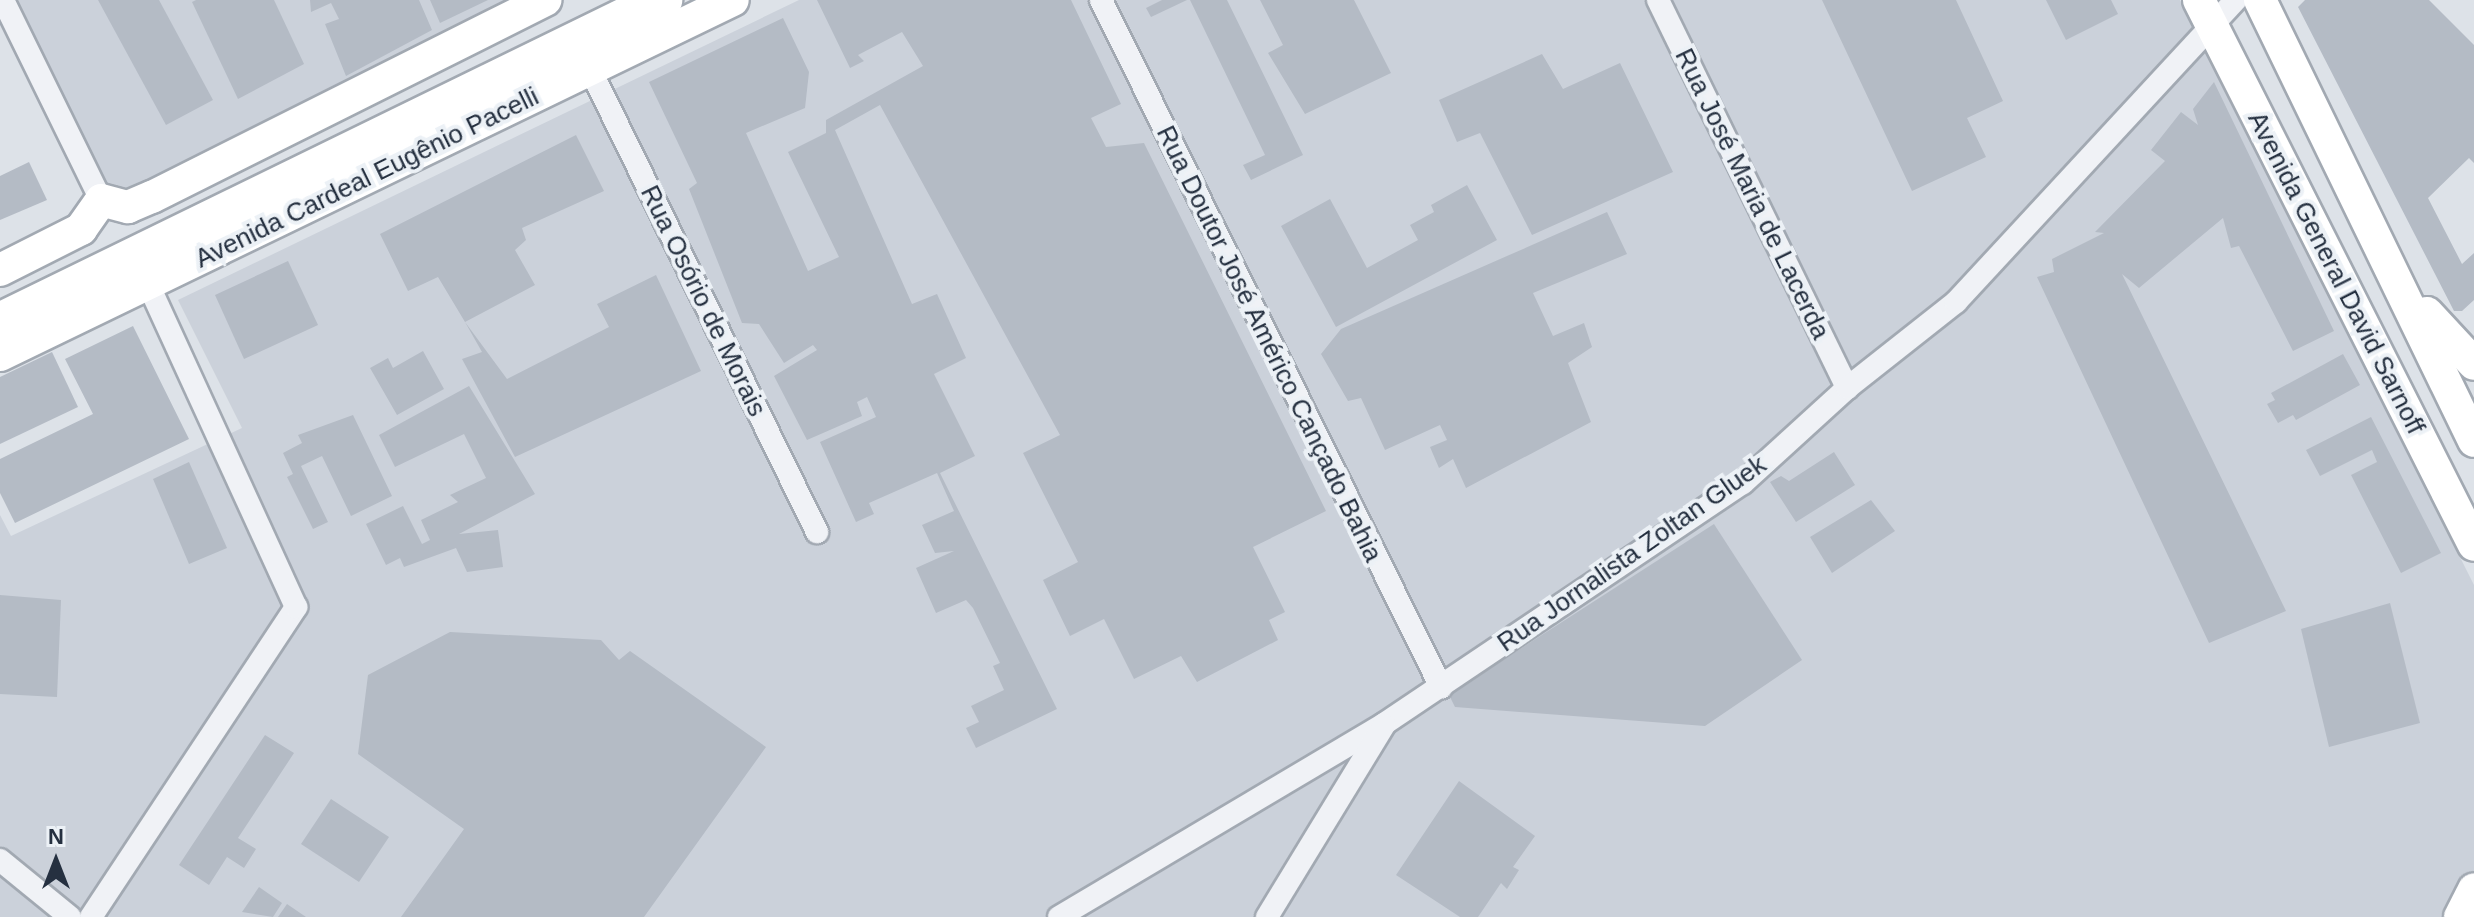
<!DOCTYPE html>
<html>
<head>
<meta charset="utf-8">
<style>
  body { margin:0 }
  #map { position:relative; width:2474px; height:917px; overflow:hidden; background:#dde2e8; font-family:Helvetica,sans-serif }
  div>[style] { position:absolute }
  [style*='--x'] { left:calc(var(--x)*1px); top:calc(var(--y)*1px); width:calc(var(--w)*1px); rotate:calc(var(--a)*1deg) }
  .built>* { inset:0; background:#cbd1da }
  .building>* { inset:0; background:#b4bbc5 }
  .roads { filter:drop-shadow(2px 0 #a2a9b2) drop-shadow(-2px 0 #a2a9b2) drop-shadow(0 2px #a2a9b2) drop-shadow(0 -2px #a2a9b2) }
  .minor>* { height:22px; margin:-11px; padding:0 11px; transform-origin:11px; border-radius:11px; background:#f0f2f6 }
  .secondary>* { height:32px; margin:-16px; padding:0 16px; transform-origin:16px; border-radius:16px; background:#fff }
  .motorway>* { height:40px; margin:-20px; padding:0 20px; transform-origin:20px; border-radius:20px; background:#fff }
  span { translate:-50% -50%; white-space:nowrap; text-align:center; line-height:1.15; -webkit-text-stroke:8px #ecf1f6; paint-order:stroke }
  .street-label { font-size:26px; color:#253040 }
  .north { position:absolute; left:16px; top:821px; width:80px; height:80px; -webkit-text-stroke:6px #ecf1f6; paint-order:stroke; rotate:0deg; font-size:22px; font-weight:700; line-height:32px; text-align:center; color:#253040 }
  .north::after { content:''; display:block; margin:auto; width:28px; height:36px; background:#253040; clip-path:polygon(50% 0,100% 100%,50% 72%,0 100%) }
</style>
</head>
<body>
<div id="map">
  <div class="built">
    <i style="clip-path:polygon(15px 0,519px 0,133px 188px,104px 186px)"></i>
    <i style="clip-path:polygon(799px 0,2180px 0,2474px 585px,2474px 875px,2446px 917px,0 917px,0 515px,11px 536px,242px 428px,178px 300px)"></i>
  </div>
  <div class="building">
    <i style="clip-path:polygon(98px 0,159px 0,213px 100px,166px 125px)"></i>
    <i style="clip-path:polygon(196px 0,274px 0,304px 64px,238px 99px,192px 2px)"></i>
    <i style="clip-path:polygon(310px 0,419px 0,432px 30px,346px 76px,325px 24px,339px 19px,331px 3px,311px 12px)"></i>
    <i style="clip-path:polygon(430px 0,488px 0,440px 23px)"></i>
    <i style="clip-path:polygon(817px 0,1071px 0,1121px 104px,1091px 118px,1106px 147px,1144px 143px,1326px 511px,1253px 547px,1285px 612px,1269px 620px,1278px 640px,1197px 682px,1181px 656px,1134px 679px,1104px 619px,1070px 636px,1043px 580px,1078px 562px,1023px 453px,1060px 435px,880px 105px,835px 130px,912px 304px,937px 294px,966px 358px,934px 374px,975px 456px,940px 473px,1057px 709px,976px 748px,966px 728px,979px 722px,971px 706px,1004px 690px,993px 666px,1000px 663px,973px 608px,966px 600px,936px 613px,916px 568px,954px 551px,935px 553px,922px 525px,954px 511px,937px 473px,869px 503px,874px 514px,856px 522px,820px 442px,876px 417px,867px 397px,857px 402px,862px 416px,807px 440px,774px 376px,817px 350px,813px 345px,784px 363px,759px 324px,742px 323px,689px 189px,697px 183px,649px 82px,783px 18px,809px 72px,805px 108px,746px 133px,808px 271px,839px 257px,788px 152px,826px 133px,826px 120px,923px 66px,902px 32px,858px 55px,864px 61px,850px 68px)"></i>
    <i style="clip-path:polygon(1162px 0,1187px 0,1151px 17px,1146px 8px)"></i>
    <i style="clip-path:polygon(1190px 0,1227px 0,1303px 155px,1251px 180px,1243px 165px,1265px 155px)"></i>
    <i style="clip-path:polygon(1260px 0,1354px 0,1391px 73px,1305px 114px,1268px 53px,1283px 45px)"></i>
    <i style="clip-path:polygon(1822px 0,1956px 0,2003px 101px,1967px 118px,1986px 157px,1912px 191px)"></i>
    <i style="clip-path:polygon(2046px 0,2111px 0,2118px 14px,2066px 40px)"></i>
    <i style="clip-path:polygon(2305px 0,2429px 0,2474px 45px,2474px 163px,2469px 158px,2428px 198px,2462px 264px,2474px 253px,2474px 300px,2462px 311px,2454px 311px,2298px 7px)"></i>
    <i style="clip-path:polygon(1542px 54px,1563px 89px,1620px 63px,1673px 172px,1532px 235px,1480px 133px,1457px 142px,1439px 100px)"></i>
    <i style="clip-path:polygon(2214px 82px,2334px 331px,2293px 351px,2239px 246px,2231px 248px,2223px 218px,2139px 288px,2122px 274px,2286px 611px,2209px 643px,2037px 277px,2054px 272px,2052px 259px,2104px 233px,2095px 232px,2165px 161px,2151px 150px,2181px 112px,2198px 125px,2193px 109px)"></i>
    <i style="clip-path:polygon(576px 135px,604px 191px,522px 228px,526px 240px,515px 250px,535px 285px,465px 322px,438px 277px,408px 291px,380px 234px)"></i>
    <i style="clip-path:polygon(29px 162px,47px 200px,0 220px,0 176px)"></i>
    <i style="clip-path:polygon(1467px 185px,1497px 240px,1336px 327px,1281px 226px,1330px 199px,1367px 268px,1418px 240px,1410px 225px,1434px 212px,1431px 205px)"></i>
    <i style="clip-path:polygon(1607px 212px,1627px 254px,1533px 293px,1553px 336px,1584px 323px,1592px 347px,1568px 363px,1591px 422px,1466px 488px,1453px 459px,1439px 468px,1430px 447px,1447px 440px,1440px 425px,1385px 450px,1361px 398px,1348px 401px,1321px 354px,1341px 329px)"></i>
    <i style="clip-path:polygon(288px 261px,318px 325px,244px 359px,215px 295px)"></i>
    <i style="clip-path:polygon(656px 275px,701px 371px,515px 457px,462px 359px,482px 352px,465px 322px,507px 379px,609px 327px,597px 304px)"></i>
    <i style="clip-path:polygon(133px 326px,189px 439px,15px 523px,0 493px,0 459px,93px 414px,65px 359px)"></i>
    <i style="clip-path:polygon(423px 351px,444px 389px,397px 415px,370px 368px,388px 358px,393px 368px)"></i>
    <i style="clip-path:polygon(52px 352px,78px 407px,0 444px,0 377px)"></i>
    <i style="clip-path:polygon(2343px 354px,2360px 385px,2296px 420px,2293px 415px,2278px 423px,2267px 404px,2275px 400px,2271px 393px)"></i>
    <i style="clip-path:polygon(469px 386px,535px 494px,459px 534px,498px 530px,503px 567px,467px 572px,456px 548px,404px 567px,400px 558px,386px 565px,366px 524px,403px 506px,422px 544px,430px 540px,421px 520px,458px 502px,450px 495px,486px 478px,464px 434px,395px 467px,379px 435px)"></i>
    <i style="clip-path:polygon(353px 415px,392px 496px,351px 516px,322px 456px,301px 466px,328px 522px,313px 529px,287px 477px,293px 474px,283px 453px,302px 443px,298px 435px)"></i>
    <i style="clip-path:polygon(2371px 417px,2441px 553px,2401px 573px,2351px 475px,2377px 462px,2372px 450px,2320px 476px,2306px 450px)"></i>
    <i style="clip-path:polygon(1834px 452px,1855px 485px,1796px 522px,1770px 482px,1781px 476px,1789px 481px)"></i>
    <i style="clip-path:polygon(189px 462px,227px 548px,189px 564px,153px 479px)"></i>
    <i style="clip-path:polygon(1871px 500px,1895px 531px,1832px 573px,1810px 537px)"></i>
    <i style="clip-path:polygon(1714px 524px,1802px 660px,1705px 726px,1455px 707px,1449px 695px)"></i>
    <i style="clip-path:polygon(0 595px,61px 600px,57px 697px,0 694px)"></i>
    <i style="clip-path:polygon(2390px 603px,2420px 723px,2329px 747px,2301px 629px)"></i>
    <i style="clip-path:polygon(450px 632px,601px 640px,619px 660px,630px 651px,766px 747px,644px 917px,401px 917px,464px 829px,358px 754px,368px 675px)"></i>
    <i style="clip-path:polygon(265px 735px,294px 753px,238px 838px,256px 849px,244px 868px,227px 857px,209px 885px,179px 865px)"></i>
    <i style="clip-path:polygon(1459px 781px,1535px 836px,1513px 867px,1519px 870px,1507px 889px,1501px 883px,1478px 917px,1460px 917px,1396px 875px)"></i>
    <i style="clip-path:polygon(331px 799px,389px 837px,359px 882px,301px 844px)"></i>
    <i style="clip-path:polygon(259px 887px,282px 903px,273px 917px,242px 912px)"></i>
    <i style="clip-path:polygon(287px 904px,306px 917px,278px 917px)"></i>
  </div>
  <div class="roads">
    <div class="minor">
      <i style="--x:3;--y:0;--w:223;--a:63.9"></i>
      <i style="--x:1101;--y:0;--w:767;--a:63.67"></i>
      <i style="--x:1658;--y:0;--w:432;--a:64"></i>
      <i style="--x:590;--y:69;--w:516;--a:63.88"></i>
      <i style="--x:0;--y:860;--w:90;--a:39.2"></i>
      <i style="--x:91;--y:917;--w:372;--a:-56.5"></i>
      <i style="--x:296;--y:607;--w:355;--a:-114.6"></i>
      <i style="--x:1059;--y:917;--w:378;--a:-30.7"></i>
      <i style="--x:1384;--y:724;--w:432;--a:-33.9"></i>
      <i style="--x:1743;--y:483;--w:141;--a:-42.4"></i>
      <i style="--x:1847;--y:388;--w:139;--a:-38.3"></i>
      <i style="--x:1956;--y:302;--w:412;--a:-47.2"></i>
      <i style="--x:1267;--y:917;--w:225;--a:-58.6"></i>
    </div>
    <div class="secondary">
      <i style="--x:2199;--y:0;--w:610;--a:63.23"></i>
      <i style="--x:2260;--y:0;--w:490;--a:64.1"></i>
      <i style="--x:0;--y:270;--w:91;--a:-26.8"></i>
      <i style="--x:81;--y:229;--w:35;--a:-55"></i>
      <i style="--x:101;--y:200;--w:28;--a:15"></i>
      <i style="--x:128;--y:207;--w:26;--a:-23"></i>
      <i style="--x:152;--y:197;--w:440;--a:-26.6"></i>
      <i style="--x:2427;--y:313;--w:69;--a:47.3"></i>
      <i style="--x:0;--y:355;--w:814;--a:-25.84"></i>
      <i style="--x:2460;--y:917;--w:31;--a:-63"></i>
    </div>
    <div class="motorway">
      <i style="--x:0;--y:323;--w:737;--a:-26.01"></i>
    </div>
  </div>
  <div class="street-label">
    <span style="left:367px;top:178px;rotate:-26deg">Avenida Cardeal Eugênio Pacelli</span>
    <span style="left:1752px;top:194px;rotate:64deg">Rua José Maria de Lacerda</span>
    <span style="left:2336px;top:273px;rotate:63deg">Avenida General David Sarnoff</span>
    <span style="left:703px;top:301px;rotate:64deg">Rua Osório de Morais</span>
    <span style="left:1269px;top:344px;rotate:64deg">Rua Doutor José Américo Cançado Bahia</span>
    <span style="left:1632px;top:554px;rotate:-35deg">Rua Jornalista Zoltan Gluek</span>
  </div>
  <div class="north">N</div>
</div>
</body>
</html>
